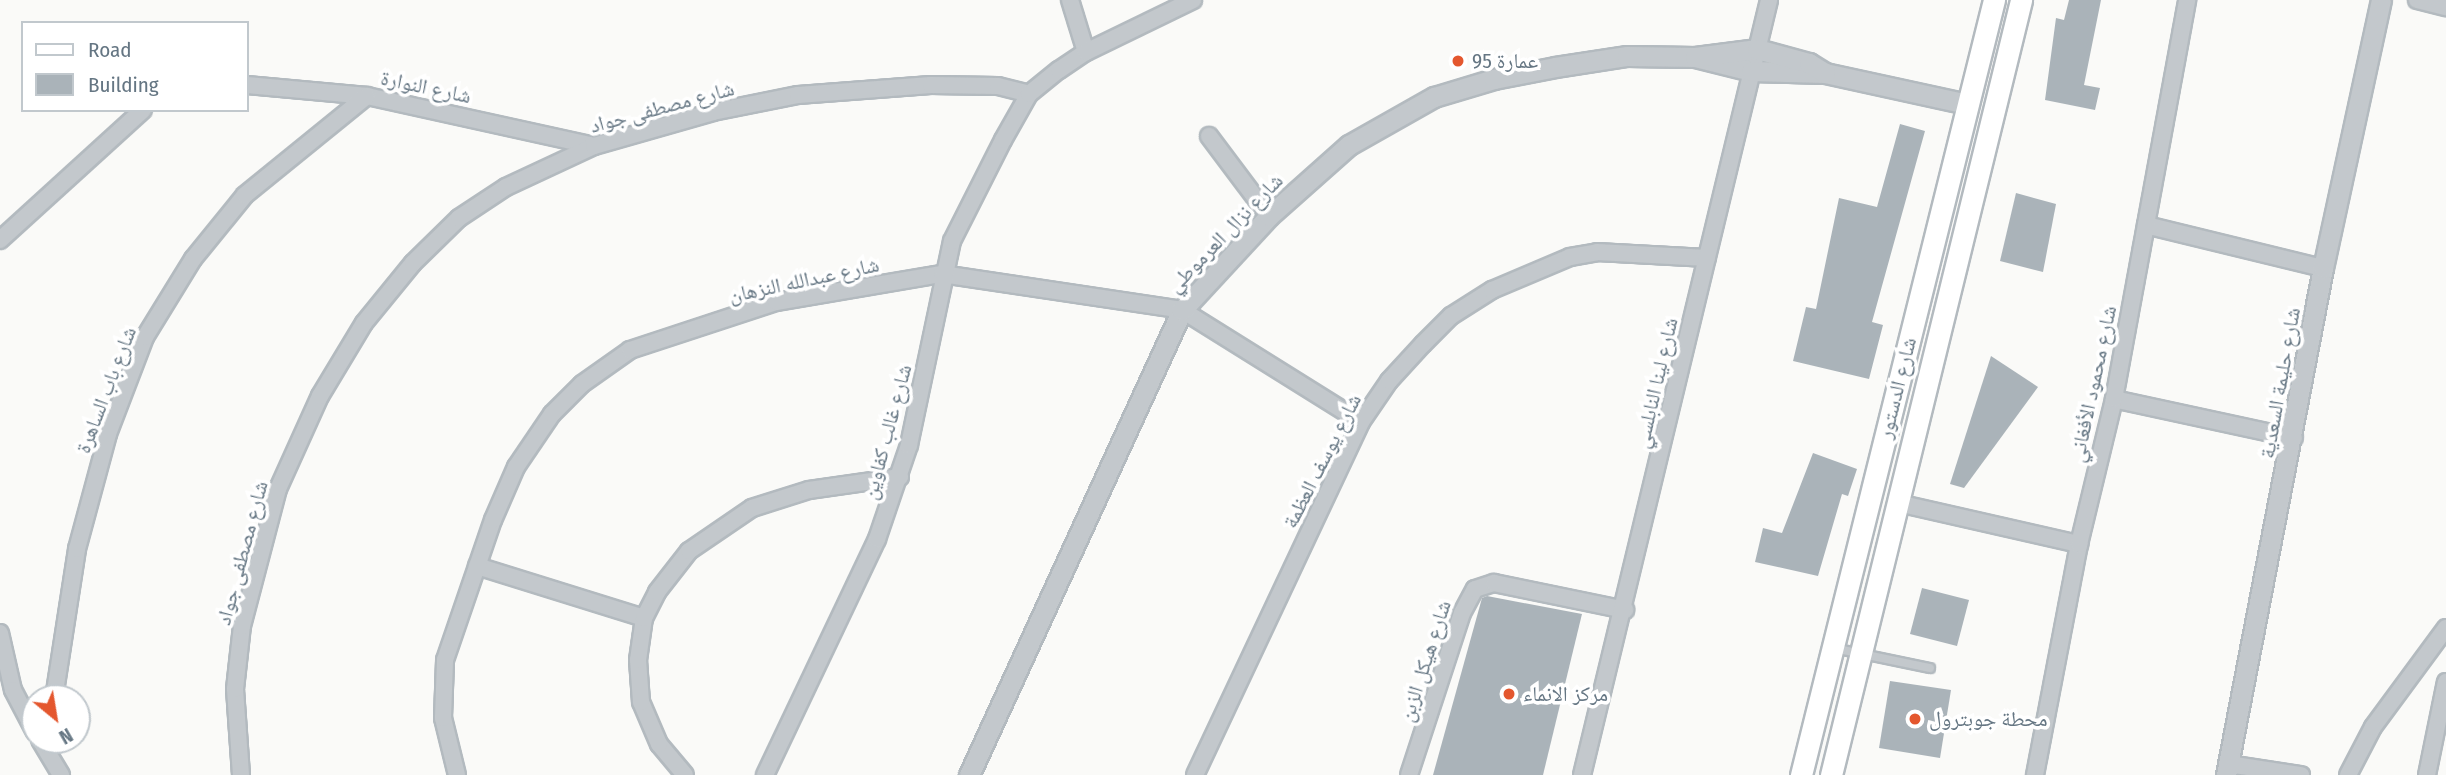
<!DOCTYPE html>
<html>
<head>
<meta charset="utf-8">
<style>
  body { margin:0 }
  #map { position:relative; width:2446px; height:775px; overflow:hidden; background:#fafaf8; font-family:"Fira Sans Condensed","Noto Naskh Arabic",sans-serif }
  div>[style] { position:absolute }
  [style*='--x'] { left:calc(var(--x)*1px); top:calc(var(--y)*1px); width:calc(var(--w)*1px); rotate:calc(var(--a)*1deg) }
  .building>* { inset:0; background:#aab3b9 }
  .roads { filter:drop-shadow(2px 0 #b3babf) drop-shadow(-2px 0 #b3babf) drop-shadow(0 2px #b3babf) drop-shadow(0 -2px #b3babf) }
  .service>* { height:8px; margin:-4px; padding:0 4px; transform-origin:4px; border-radius:4px; background:#c3c8cc }
  .minor>* { height:16px; margin:-8px; padding:0 8px; transform-origin:8px; border-radius:8px; background:#c3c8cc }
  .tertiary>* { height:19px; margin:-9.5px; padding:0 9.5px; transform-origin:9.5px; border-radius:9.5px; background:#c3c8cc }
  .secondary>* { height:21px; margin:-10.5px; padding:0 10.5px; transform-origin:10.5px; border-radius:10.5px; background:#fff }
  .dots>* { width:19px; height:19px; translate:-50% -50%; box-sizing:border-box; border:4px solid #fff; border-radius:50% }
  span { translate:-50% -50%; white-space:nowrap; text-align:center; line-height:1.15; -webkit-text-stroke:7px #fff; paint-order:stroke }
  .poi-label { font-size:21px; color:#657683 }
  .left { translate:0 -50%; text-align:left }
  .street-label { font-size:21px; color:#657683 }
  .legend { position:absolute; left:21px; top:21px; width:228px; height:91px; box-sizing:border-box; background:#fff; border:2px solid #c1c8cd; margin:0; padding:9px 12px; list-style:none; font-size:21px; color:#657683 }
  .legend li { display:flex; align-items:center; gap:14px; height:35px }
  .legend b { width:35px; border:2px solid #c1c8cd }
  .north { position:absolute; left:21px; top:684px; width:70px; height:70px; box-sizing:border-box; background:#fff; border:2px solid #c1c8cd; border-radius:50%; rotate:150deg; font-size:19px; font-weight:700; line-height:28px; text-align:center; color:#657683 }
  .north::after { content:''; display:block; margin:auto; width:24px; height:32px; background:#e4572e; clip-path:polygon(50% 0,100% 100%,50% 72%,0 100%) }
</style>
</head>
<body>
<div id="map">
  <div class="building">
    <i style="clip-path:polygon(2069px 0,2101px 0,2084px 85px,2100px 88px,2095px 110px,2045px 100px,2056px 18px,2064px 20px)"></i>
    <i style="clip-path:polygon(1900px 124px,1925px 131px,1872px 322px,1883px 325px,1869px 379px,1793px 361px,1806px 307px,1816px 309px,1839px 198px,1877px 207px)"></i>
    <i style="clip-path:polygon(2016px 193px,2056px 204px,2043px 272px,2000px 261px)"></i>
    <i style="clip-path:polygon(1991px 356px,2038px 387px,1964px 488px,1950px 484px)"></i>
    <i style="clip-path:polygon(1813px 453px,1857px 469px,1848px 496px,1842px 494px,1818px 576px,1755px 562px,1763px 528px,1782px 533px)"></i>
    <i style="clip-path:polygon(1922px 588px,1969px 600px,1957px 646px,1910px 634px)"></i>
    <i style="clip-path:polygon(1487px 596px,1582px 614px,1543px 775px,1433px 775px,1482px 598px)"></i>
    <i style="clip-path:polygon(1890px 681px,1951px 690px,1940px 758px,1879px 748px)"></i>
  </div>
  <div class="roads">
    <div class="service">
      <i style="--x:1833;--y:648;--w:99;--a:11.7"></i>
    </div>
    <div class="minor">
      <i style="--x:1070;--y:0;--w:54;--a:72.9"></i>
      <i style="--x:2417;--y:0;--w:30;--a:14"></i>
      <i style="--x:247;--y:85;--w:121;--a:5.2"></i>
      <i style="--x:367;--y:96;--w:232;--a:12.4"></i>
      <i style="--x:1209;--y:136;--w:100;--a:53.1"></i>
      <i style="--x:2146;--y:225;--w:182;--a:13.7"></i>
      <i style="--x:0;--y:240;--w:193;--a:-42.3"></i>
      <i style="--x:2114;--y:399;--w:184;--a:12.2"></i>
      <i style="--x:1898;--y:503;--w:186;--a:12.8"></i>
      <i style="--x:477;--y:566;--w:175;--a:17.3"></i>
      <i style="--x:0;--y:633;--w:58;--a:77.2"></i>
      <i style="--x:13;--y:690;--w:47;--a:62.4"></i>
      <i style="--x:54;--y:698;--w:151;--a:-81.2"></i>
      <i style="--x:77;--y:549;--w:119;--a:-74.9"></i>
      <i style="--x:108;--y:434;--w:104;--a:-69.1"></i>
      <i style="--x:145;--y:337;--w:92;--a:-58.4"></i>
      <i style="--x:193;--y:259;--w:82;--a:-50.9"></i>
      <i style="--x:245;--y:195;--w:157;--a:-39.1"></i>
      <i style="--x:40;--y:740;--w:41;--a:59"></i>
      <i style="--x:2228;--y:764;--w:74;--a:8.6"></i>
      <i style="--x:241;--y:775;--w:86;--a:-94"></i>
      <i style="--x:235;--y:689;--w:63;--a:-83.7"></i>
      <i style="--x:242;--y:626;--w:142;--a:-75.3"></i>
      <i style="--x:278;--y:489;--w:102;--a:-65.7"></i>
      <i style="--x:320;--y:396;--w:85;--a:-58.9"></i>
      <i style="--x:364;--y:323;--w:77;--a:-50.8"></i>
      <i style="--x:413;--y:263;--w:64;--a:-44.4"></i>
      <i style="--x:459;--y:218;--w:56;--a:-33.4"></i>
      <i style="--x:506;--y:187;--w:97;--a:-25"></i>
      <i style="--x:594;--y:146;--w:124;--a:-15.9"></i>
      <i style="--x:713;--y:112;--w:87;--a:-11.3"></i>
      <i style="--x:798;--y:95;--w:133;--a:-4.3"></i>
      <i style="--x:931;--y:85;--w:67;--a:0.9"></i>
      <i style="--x:998;--y:86;--w:32;--a:14"></i>
      <i style="--x:457;--y:775;--w:59;--a:-103.8"></i>
      <i style="--x:443;--y:718;--w:58;--a:-88"></i>
      <i style="--x:445;--y:660;--w:148;--a:-71.1"></i>
      <i style="--x:493;--y:520;--w:58;--a:-66.5"></i>
      <i style="--x:516;--y:467;--w:64;--a:-55.8"></i>
      <i style="--x:552;--y:414;--w:42;--a:-45"></i>
      <i style="--x:582;--y:384;--w:59;--a:-35.3"></i>
      <i style="--x:630;--y:350;--w:154;--a:-18.2"></i>
      <i style="--x:776;--y:302;--w:168;--a:-9.6"></i>
      <i style="--x:942;--y:274;--w:243;--a:8.5"></i>
      <i style="--x:1182;--y:310;--w:211;--a:32"></i>
      <i style="--x:685;--y:775;--w:40;--a:-130"></i>
      <i style="--x:659;--y:744;--w:46;--a:-113.2"></i>
      <i style="--x:641;--y:702;--w:42;--a:-94.1"></i>
      <i style="--x:638;--y:660;--w:42;--a:-81.9"></i>
      <i style="--x:644;--y:618;--w:29;--a:-63"></i>
      <i style="--x:657;--y:592;--w:52;--a:-52"></i>
      <i style="--x:689;--y:551;--w:76;--a:-34.3"></i>
      <i style="--x:752;--y:508;--w:60;--a:-17.5"></i>
      <i style="--x:809;--y:490;--w:92;--a:-8.1"></i>
      <i style="--x:765;--y:775;--w:261;--a:-64.6"></i>
      <i style="--x:877;--y:539;--w:99;--a:-71.2"></i>
      <i style="--x:909;--y:445;--w:208;--a:-78.1"></i>
      <i style="--x:952;--y:241;--w:113;--a:-63.2"></i>
      <i style="--x:1003;--y:140;--w:53;--a:-60.5"></i>
      <i style="--x:1029;--y:94;--w:38;--a:-39"></i>
      <i style="--x:1059;--y:70;--w:32;--a:-34"></i>
      <i style="--x:1086;--y:52;--w:119;--a:-25.9"></i>
      <i style="--x:1195;--y:775;--w:390;--a:-64.8"></i>
      <i style="--x:1361;--y:422;--w:50;--a:-55.7"></i>
      <i style="--x:1389;--y:381;--w:50;--a:-47.4"></i>
      <i style="--x:1423;--y:344;--w:40;--a:-45"></i>
      <i style="--x:1451;--y:316;--w:49;--a:-32.4"></i>
      <i style="--x:1492;--y:290;--w:85;--a:-22.9"></i>
      <i style="--x:1570;--y:257;--w:27;--a:-10"></i>
      <i style="--x:1597;--y:252;--w:110;--a:3.1"></i>
      <i style="--x:1409;--y:775;--w:170;--a:-71.9"></i>
      <i style="--x:1462;--y:613;--w:27;--a:-62"></i>
      <i style="--x:1475;--y:589;--w:20;--a:-18"></i>
      <i style="--x:1494;--y:583;--w:134;--a:11.6"></i>
      <i style="--x:1582;--y:775;--w:797;--a:-76.43"></i>
      <i style="--x:2035;--y:775;--w:235;--a:-79.2"></i>
      <i style="--x:2079;--y:544;--w:149;--a:-76.4"></i>
      <i style="--x:2114;--y:399;--w:406;--a:-79.6"></i>
      <i style="--x:2348;--y:775;--w:54;--a:-62.5"></i>
      <i style="--x:2373;--y:727;--w:123;--a:-53.6"></i>
      <i style="--x:2427;--y:775;--w:95;--a:-78.5"></i>
    </div>
    <div class="tertiary">
      <i style="--x:1695;--y:57;--w:58;--a:14"></i>
      <i style="--x:1751;--y:71;--w:74;--a:1.5"></i>
      <i style="--x:1825;--y:73;--w:145;--a:12.3"></i>
      <i style="--x:969;--y:775;--w:511;--a:-65.39"></i>
      <i style="--x:1182;--y:310;--w:128;--a:-47.2"></i>
      <i style="--x:1269;--y:216;--w:107;--a:-41.6"></i>
      <i style="--x:1349;--y:145;--w:98;--a:-29.5"></i>
      <i style="--x:1434;--y:97;--w:63;--a:-16.7"></i>
      <i style="--x:1494;--y:79;--w:62;--a:-11.1"></i>
      <i style="--x:1555;--y:67;--w:73;--a:-8.7"></i>
      <i style="--x:1627;--y:56;--w:68;--a:0.8"></i>
      <i style="--x:1695;--y:57;--w:63;--a:-7.4"></i>
      <i style="--x:1757;--y:49;--w:54;--a:15.1"></i>
      <i style="--x:1809;--y:63;--w:19;--a:32"></i>
      <i style="--x:2226;--y:775;--w:516;--a:-79.17"></i>
      <i style="--x:2323;--y:268;--w:274;--a:-77.8"></i>
    </div>
    <div class="secondary">
      <i style="--x:1801;--y:775;--w:799;--a:-76.02"></i>
      <i style="--x:1831;--y:775;--w:798;--a:-76.22"></i>
    </div>
  </div>
  <div class="dots">
    <i style="left:1458px;top:61px;background:#e4572e"></i>
    <i style="left:1509px;top:694px;background:#e4572e"></i>
    <i style="left:1915px;top:719px;background:#e4572e"></i>
  </div>
  <div class="poi-label">
    <span class="left" style="left:1472px;top:61px">عمارة 95</span>
    <span class="left" style="left:1523px;top:694px">مركز الانماء</span>
    <span class="left" style="left:1929px;top:719px">محطة جوبترول</span>
  </div>
  <div class="street-label">
    <span style="left:426px;top:87px;rotate:12deg">شارع النوارة</span>
    <span style="left:662px;top:107px;rotate:-15deg">شارع مصطفى جواد</span>
    <span style="left:1225px;top:233px;rotate:-46deg">شارع نزال العرموطي</span>
    <span style="left:804px;top:280px;rotate:-12deg">شارع عبدالله النزهان</span>
    <span style="left:1656px;top:383px;rotate:-77deg">شارع لينا النابلسي</span>
    <span style="left:2280px;top:383px;rotate:-80deg">شارع حليمة السعدية</span>
    <span style="left:2093px;top:384px;rotate:-78deg">شارع محمود الأفغاني</span>
    <span style="left:1897px;top:388px;rotate:-76deg">شارع الدستور</span>
    <span style="left:106px;top:390px;rotate:-69deg">شارع باب الساهرة</span>
    <span style="left:887px;top:432px;rotate:-75deg">شارع غالب كفاوين</span>
    <span style="left:1322px;top:461px;rotate:-63deg">شارع يوسف العظمة</span>
    <span style="left:242px;top:553px;rotate:-75deg">شارع مصطفى جواد</span>
    <span style="left:1425px;top:661px;rotate:-72deg">شارع هيكل الزبن</span>
  </div>
  <ul class="legend">
  <li><b style="height:9px;background:#fff"></b>Road</li>
  <li><b style="height:19px;background:#aab3b9"></b>Building</li>
  </ul>
  <div class="north">N</div>
</div>
</body>
</html>
